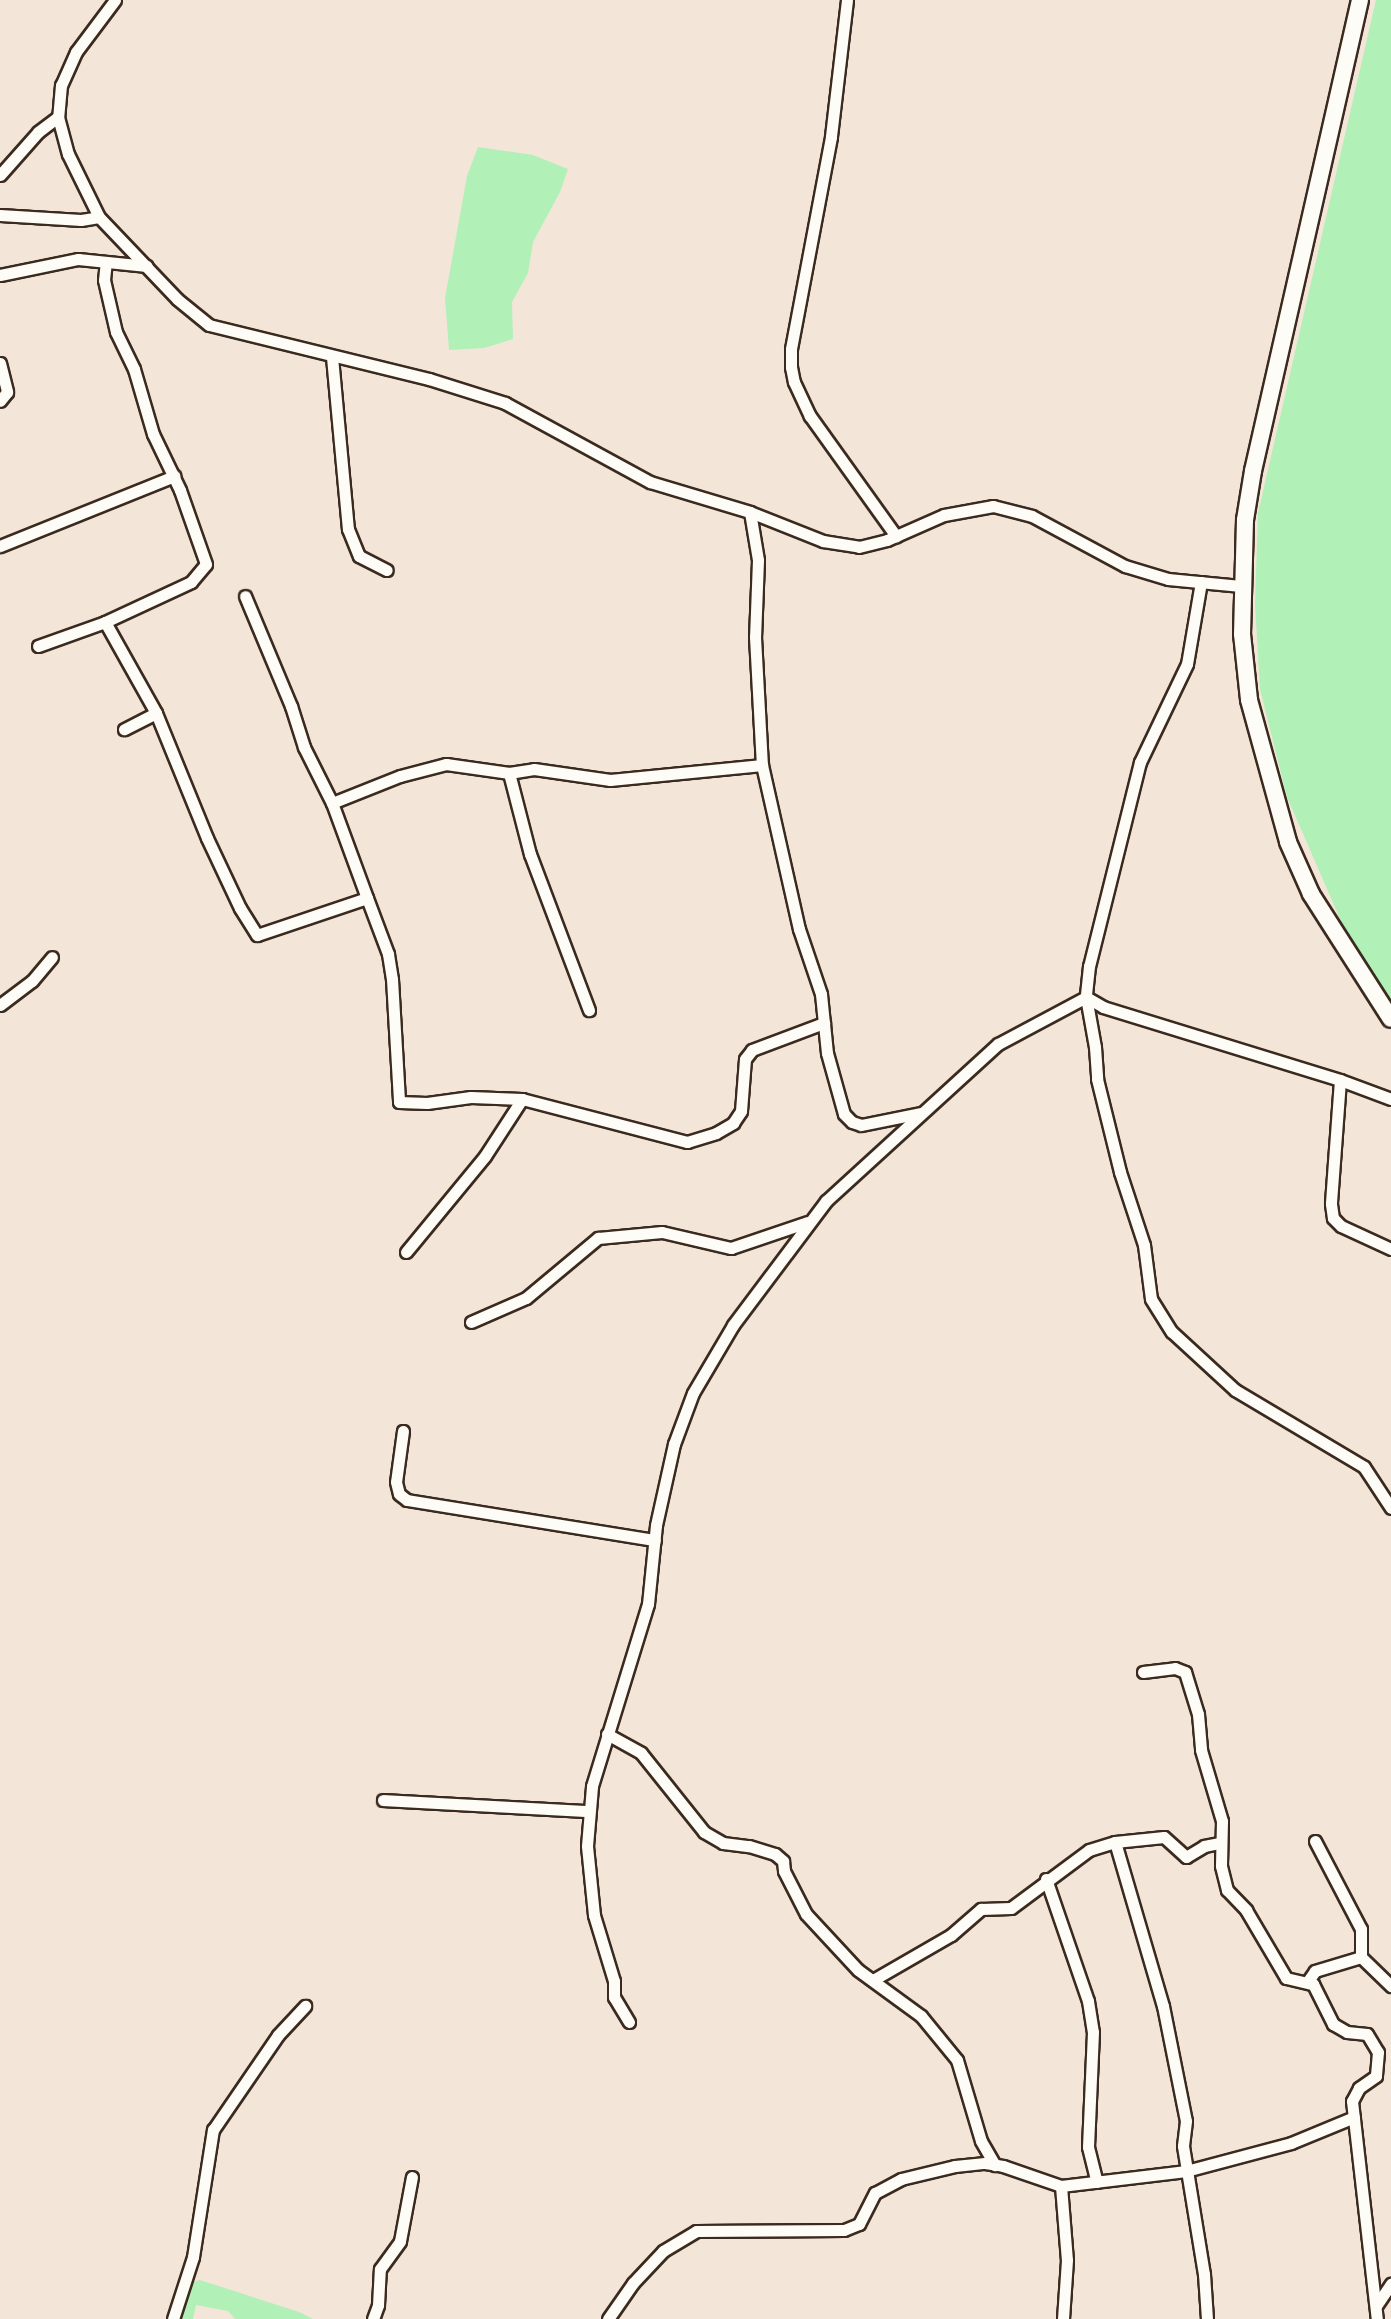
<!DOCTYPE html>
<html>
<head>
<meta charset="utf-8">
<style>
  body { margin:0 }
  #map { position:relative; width:1391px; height:2319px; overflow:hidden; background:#f4e5d9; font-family:Kalam,sans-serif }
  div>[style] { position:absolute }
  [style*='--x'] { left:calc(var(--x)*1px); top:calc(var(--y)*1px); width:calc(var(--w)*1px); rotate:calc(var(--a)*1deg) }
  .green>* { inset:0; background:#b1f0b7 }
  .roads { filter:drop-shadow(2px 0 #3b2a1e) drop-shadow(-2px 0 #3b2a1e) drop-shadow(0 2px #3b2a1e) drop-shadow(0 -2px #3b2a1e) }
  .street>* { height:11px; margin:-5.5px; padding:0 5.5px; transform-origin:5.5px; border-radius:5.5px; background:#fdfcf7 }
  .secondary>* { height:16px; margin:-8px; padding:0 8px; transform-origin:8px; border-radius:8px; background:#fdfcf7 }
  span { translate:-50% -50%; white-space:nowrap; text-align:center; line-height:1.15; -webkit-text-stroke:7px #fdfcf7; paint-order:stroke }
</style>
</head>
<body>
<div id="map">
  <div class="green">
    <i style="clip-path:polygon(1376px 0,1391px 0,1391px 1003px,1344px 928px,1287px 797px,1260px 689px,1255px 605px,1258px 513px)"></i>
    <i style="clip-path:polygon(478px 147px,533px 155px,568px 169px,560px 192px,533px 242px,528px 273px,512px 302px,513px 339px,484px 348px,449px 350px,445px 298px,467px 176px)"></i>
    <i style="clip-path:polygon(200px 2280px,299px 2312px,313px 2319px,235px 2319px,228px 2311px,196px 2305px,193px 2319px,176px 2319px,187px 2283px)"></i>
  </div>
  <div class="roads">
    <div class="street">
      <i style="--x:115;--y:0;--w:65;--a:126.9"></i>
      <i style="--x:76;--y:52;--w:36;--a:114"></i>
      <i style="--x:61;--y:85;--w:32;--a:95"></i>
      <i style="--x:58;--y:117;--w:38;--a:75"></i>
      <i style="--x:68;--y:154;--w:70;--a:63.8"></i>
      <i style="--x:99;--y:217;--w:113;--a:46.4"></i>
      <i style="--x:177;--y:299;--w:41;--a:39.1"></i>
      <i style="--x:209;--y:325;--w:227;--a:13.8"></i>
      <i style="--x:429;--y:379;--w:80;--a:17.5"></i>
      <i style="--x:505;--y:403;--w:165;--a:28.6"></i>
      <i style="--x:650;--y:482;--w:104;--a:16.7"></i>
      <i style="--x:750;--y:512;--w:79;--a:21.7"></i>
      <i style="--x:823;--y:541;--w:36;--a:9"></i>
      <i style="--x:859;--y:547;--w:29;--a:-14"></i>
      <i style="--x:887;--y:540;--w:62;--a:-23.7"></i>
      <i style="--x:944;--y:515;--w:50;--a:-10.4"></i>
      <i style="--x:993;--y:506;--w:40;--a:14.4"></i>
      <i style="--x:1032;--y:516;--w:106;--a:28.3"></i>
      <i style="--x:1125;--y:566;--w:45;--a:16.8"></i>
      <i style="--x:1168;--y:579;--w:73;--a:5.5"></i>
      <i style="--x:847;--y:0;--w:138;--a:96.7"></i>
      <i style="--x:831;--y:137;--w:216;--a:100.7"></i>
      <i style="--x:791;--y:349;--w:18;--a:90"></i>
      <i style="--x:791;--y:367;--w:15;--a:79"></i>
      <i style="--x:794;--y:382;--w:38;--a:65"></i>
      <i style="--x:810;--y:416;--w:148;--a:54.4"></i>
      <i style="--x:0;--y:175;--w:57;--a:-48.5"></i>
      <i style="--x:38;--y:132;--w:25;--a:-37"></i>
      <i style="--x:0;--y:215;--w:81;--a:3.5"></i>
      <i style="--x:81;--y:220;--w:18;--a:-9"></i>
      <i style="--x:0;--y:275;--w:80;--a:-11.6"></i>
      <i style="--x:78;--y:259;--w:69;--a:5.8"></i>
      <i style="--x:332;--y:357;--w:173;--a:84.7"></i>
      <i style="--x:348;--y:529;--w:29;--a:68"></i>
      <i style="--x:359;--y:556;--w:31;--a:27"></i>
      <i style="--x:0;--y:363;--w:30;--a:76"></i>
      <i style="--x:7;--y:392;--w:11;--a:128"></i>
      <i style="--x:750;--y:512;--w:49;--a:80.5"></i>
      <i style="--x:758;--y:560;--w:77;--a:92.2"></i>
      <i style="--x:755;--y:637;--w:128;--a:86.9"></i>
      <i style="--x:762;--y:765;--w:168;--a:77.3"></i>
      <i style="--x:799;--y:929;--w:69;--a:71.3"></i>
      <i style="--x:821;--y:994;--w:59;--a:84.2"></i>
      <i style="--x:827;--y:1053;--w:63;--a:74.4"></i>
      <i style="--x:844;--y:1114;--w:11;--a:45"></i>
      <i style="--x:852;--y:1122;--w:9;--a:18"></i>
      <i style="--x:861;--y:1125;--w:61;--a:-11.3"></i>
      <i style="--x:0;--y:546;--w:188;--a:-21.9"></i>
      <i style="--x:1201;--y:582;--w:83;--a:99.7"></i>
      <i style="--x:1187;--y:664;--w:109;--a:115.6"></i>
      <i style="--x:1140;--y:762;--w:210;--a:104"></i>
      <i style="--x:1089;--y:966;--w:31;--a:96"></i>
      <i style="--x:1086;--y:997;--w:51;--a:79.8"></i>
      <i style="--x:1095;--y:1047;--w:32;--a:86"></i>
      <i style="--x:1097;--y:1079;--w:96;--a:76.1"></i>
      <i style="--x:1120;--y:1172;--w:77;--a:71.8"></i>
      <i style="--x:1144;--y:1245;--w:54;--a:82.6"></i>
      <i style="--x:1151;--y:1299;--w:39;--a:58"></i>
      <i style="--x:1172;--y:1332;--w:86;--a:42.6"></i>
      <i style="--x:1235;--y:1390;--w:150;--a:30.8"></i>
      <i style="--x:1364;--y:1467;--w:49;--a:56.6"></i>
      <i style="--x:105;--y:622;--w:104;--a:60.7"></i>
      <i style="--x:156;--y:713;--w:36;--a:153"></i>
      <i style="--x:38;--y:646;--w:71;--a:-19.7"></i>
      <i style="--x:105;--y:622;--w:95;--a:-24.9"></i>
      <i style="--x:191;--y:582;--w:23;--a:-50"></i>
      <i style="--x:206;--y:564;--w:78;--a:-109.4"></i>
      <i style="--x:180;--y:490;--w:62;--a:-115.7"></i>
      <i style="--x:153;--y:434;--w:68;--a:-106.3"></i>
      <i style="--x:134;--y:369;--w:41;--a:-115.9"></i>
      <i style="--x:116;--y:332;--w:53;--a:-103"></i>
      <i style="--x:104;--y:280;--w:18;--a:-84"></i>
      <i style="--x:156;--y:713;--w:135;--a:67.8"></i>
      <i style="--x:207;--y:838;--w:77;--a:64.8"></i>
      <i style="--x:240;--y:908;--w:32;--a:58"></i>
      <i style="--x:257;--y:935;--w:116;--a:-18.6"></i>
      <i style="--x:367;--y:898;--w:101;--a:-110.2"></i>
      <i style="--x:332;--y:803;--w:63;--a:-116.6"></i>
      <i style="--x:304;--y:747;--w:43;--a:-107.6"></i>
      <i style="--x:291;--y:706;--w:119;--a:-112.7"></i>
      <i style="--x:509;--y:773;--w:84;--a:75.5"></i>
      <i style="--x:530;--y:854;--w:167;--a:69.3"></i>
      <i style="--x:332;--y:803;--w:73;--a:-21.7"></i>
      <i style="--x:400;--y:776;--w:48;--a:-14.6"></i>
      <i style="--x:446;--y:764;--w:64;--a:8.1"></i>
      <i style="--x:509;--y:773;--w:25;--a:-9"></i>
      <i style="--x:534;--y:769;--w:77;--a:8.2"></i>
      <i style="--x:610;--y:780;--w:153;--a:-5.6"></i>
      <i style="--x:367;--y:898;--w:60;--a:69.4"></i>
      <i style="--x:388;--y:954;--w:25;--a:81"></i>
      <i style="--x:392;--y:979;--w:123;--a:86.7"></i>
      <i style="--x:399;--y:1102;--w:28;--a:2"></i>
      <i style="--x:427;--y:1103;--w:44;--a:-7.8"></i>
      <i style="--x:471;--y:1097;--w:51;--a:2.2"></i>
      <i style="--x:1086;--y:997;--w:20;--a:30"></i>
      <i style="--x:1103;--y:1007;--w:248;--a:17.1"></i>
      <i style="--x:0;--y:1005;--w:40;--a:-37"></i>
      <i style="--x:32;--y:981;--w:31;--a:-50"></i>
      <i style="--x:1391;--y:1099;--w:54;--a:-159.6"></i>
      <i style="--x:1340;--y:1080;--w:124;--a:94.2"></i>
      <i style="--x:1331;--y:1204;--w:14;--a:82"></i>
      <i style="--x:1333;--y:1218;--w:11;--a:45"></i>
      <i style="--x:1341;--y:1226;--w:55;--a:24.7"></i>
      <i style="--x:406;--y:1252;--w:124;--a:-50.5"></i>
      <i style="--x:485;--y:1156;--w:68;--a:-57"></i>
      <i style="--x:522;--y:1099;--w:171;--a:14.6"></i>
      <i style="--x:687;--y:1142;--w:30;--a:-17"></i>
      <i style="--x:716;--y:1133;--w:20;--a:-30"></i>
      <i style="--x:733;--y:1123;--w:14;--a:-56"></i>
      <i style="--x:741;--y:1111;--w:52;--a:-85.6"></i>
      <i style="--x:745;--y:1059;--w:11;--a:-52"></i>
      <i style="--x:752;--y:1050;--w:77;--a:-20.6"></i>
      <i style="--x:471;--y:1322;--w:60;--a:-23.6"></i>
      <i style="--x:526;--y:1298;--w:94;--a:-39.8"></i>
      <i style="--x:598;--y:1238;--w:64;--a:-5.4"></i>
      <i style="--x:662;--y:1232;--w:71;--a:13.1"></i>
      <i style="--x:731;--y:1248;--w:81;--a:-18.7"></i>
      <i style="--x:403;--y:1431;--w:51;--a:97.8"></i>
      <i style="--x:396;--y:1482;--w:12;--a:76"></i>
      <i style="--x:399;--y:1494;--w:10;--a:37"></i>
      <i style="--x:407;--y:1500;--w:251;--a:9.2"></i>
      <i style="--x:1143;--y:1672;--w:32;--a:-7"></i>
      <i style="--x:1175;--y:1668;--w:11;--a:22"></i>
      <i style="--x:1185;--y:1672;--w:44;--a:72.8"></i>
      <i style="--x:1198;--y:1714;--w:36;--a:85"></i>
      <i style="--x:1201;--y:1750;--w:74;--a:73.5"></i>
      <i style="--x:1222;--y:1821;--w:45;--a:91.3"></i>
      <i style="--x:1221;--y:1866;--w:25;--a:76"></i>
      <i style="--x:1227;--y:1890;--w:28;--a:46"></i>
      <i style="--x:1246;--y:1910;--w:79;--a:59.5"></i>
      <i style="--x:1286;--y:1978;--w:28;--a:13"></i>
      <i style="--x:1313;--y:1984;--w:45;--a:63.4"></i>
      <i style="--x:1333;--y:2024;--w:16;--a:30"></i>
      <i style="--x:1347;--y:2032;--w:20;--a:6"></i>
      <i style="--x:1367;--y:2034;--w:21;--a:59"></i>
      <i style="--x:1378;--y:2052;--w:24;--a:95"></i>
      <i style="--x:1376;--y:2076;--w:21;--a:145"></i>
      <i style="--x:1359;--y:2088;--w:15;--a:118"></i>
      <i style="--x:1352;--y:2101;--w:219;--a:83.5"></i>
      <i style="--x:607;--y:1734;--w:39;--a:29"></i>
      <i style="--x:641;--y:1753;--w:101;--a:51.4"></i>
      <i style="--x:704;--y:1832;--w:22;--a:30"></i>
      <i style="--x:723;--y:1843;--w:26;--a:7"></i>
      <i style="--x:749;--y:1846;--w:27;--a:17"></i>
      <i style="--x:775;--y:1854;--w:11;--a:41"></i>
      <i style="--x:783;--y:1861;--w:10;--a:84"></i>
      <i style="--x:784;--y:1871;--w:48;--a:62.9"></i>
      <i style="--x:806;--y:1914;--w:76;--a:47.1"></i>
      <i style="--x:858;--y:1970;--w:78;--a:36.1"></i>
      <i style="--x:921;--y:2016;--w:57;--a:50.7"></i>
      <i style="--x:957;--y:2060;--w:84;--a:73.5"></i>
      <i style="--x:981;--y:2141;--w:28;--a:60"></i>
      <i style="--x:383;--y:1800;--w:206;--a:3.1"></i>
      <i style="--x:1315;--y:1841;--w:99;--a:62.4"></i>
      <i style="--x:1361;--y:1929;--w:28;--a:90"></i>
      <i style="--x:1361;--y:1957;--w:42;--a:44"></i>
      <i style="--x:1115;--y:1842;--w:171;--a:73.7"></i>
      <i style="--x:1163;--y:2006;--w:117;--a:78.7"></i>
      <i style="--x:1186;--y:2121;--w:25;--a:97"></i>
      <i style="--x:1183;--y:2146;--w:130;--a:80.7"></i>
      <i style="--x:1204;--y:2274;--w:45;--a:86.2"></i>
      <i style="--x:1046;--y:1879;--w:129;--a:71"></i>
      <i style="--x:1088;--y:2001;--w:31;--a:81"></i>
      <i style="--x:1093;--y:2032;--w:115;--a:92.5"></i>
      <i style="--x:1088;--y:2147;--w:36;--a:76"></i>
      <i style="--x:873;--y:1980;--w:90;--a:-30"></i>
      <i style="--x:951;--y:1935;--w:40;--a:-41"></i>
      <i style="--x:981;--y:1909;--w:30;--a:-2"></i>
      <i style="--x:1011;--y:1908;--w:97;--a:-36.6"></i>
      <i style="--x:1089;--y:1850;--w:27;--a:-17"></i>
      <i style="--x:1115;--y:1842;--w:49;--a:-5.8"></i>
      <i style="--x:1164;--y:1837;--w:30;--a:42"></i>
      <i style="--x:1186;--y:1857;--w:21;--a:-31"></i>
      <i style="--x:1204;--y:1846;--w:16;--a:-11"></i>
      <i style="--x:1308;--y:1981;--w:12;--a:-55"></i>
      <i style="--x:1315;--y:1971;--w:48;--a:-16.9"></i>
      <i style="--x:629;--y:2022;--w:29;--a:-121"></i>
      <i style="--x:614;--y:1997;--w:16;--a:-90"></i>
      <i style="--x:614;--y:1981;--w:69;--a:-106.9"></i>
      <i style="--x:594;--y:1915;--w:69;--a:-95.8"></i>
      <i style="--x:587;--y:1846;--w:60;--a:-85.2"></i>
      <i style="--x:592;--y:1786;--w:190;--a:-72.9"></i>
      <i style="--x:648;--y:1604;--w:79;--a:-84.2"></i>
      <i style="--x:656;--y:1525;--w:83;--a:-77.5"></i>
      <i style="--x:674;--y:1444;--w:54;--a:-69.6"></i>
      <i style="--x:693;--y:1393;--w:79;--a:-59.5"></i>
      <i style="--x:733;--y:1325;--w:155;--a:-53.1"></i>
      <i style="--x:826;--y:1201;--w:233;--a:-42.4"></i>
      <i style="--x:998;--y:1044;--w:100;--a:-28.1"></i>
      <i style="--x:1061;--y:2186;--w:74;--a:85.4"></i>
      <i style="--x:1067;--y:2260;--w:59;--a:93.9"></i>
      <i style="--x:1376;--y:2306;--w:27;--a:-56"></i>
      <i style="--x:173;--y:2319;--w:65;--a:-72.1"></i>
      <i style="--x:193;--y:2257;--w:129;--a:-81.1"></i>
      <i style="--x:213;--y:2130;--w:115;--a:-55.6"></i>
      <i style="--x:278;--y:2035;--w:40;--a:-47"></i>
      <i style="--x:373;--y:2319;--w:15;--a:-70"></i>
      <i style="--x:378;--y:2305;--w:36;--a:-87"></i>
      <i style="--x:380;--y:2269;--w:34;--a:-54"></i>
      <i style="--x:400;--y:2241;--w:65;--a:-79.4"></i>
      <i style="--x:608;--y:2319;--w:44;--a:-55.2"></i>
      <i style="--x:633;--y:2283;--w:44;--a:-46.8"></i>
      <i style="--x:663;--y:2251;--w:39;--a:-31"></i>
      <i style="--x:696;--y:2231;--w:148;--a:-0.4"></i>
      <i style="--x:844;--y:2230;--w:16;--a:-22"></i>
      <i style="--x:859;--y:2224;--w:35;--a:-63"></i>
      <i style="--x:875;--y:2193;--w:30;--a:-28"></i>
      <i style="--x:901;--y:2179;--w:56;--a:-13.5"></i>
      <i style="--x:955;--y:2166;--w:30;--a:-6"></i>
      <i style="--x:985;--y:2163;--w:18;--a:9"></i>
      <i style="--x:1003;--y:2166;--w:61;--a:19"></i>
      <i style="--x:1061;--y:2186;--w:126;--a:-6.8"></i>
      <i style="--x:1186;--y:2171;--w:109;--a:-14.9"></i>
      <i style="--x:1291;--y:2143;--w:68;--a:-22.4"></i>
    </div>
    <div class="secondary">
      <i style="--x:1360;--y:0;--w:483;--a:102.8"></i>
      <i style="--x:1253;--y:471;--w:50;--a:99.3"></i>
      <i style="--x:1245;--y:520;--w:114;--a:91.5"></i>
      <i style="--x:1242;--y:634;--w:66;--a:83.9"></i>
      <i style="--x:1249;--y:700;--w:147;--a:74.6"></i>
      <i style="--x:1288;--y:842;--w:57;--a:66.1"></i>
      <i style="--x:1311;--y:894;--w:148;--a:57.4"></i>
    </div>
  </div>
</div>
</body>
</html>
